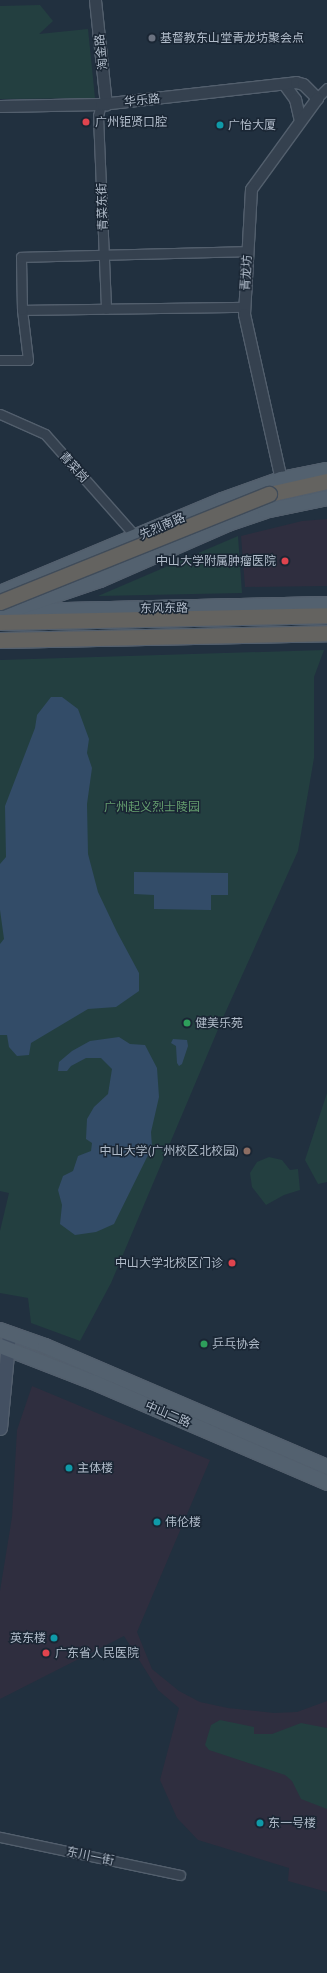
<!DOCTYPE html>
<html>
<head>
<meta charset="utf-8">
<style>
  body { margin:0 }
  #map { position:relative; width:327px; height:1973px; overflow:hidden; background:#21303f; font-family:Ubuntu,"Noto Sans SC",sans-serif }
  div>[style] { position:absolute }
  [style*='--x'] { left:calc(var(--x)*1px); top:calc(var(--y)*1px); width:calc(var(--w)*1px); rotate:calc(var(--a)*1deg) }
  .medical>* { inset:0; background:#2f2e3f }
  .green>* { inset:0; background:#233f40 }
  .water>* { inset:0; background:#334c68 }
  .roads { filter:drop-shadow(1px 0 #535f6d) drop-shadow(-1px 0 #535f6d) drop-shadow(0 1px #535f6d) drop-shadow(0 -1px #535f6d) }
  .minor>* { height:9px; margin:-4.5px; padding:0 4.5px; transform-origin:4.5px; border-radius:4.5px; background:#35414f }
  .tertiary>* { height:11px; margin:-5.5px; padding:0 5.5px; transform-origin:5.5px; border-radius:5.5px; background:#35414f }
  .secondary>* { height:13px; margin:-6.5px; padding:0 6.5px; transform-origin:6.5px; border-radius:6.5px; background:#435062 }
  .primary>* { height:14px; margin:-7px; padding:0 7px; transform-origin:7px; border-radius:7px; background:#53616f }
  .trunk>* { height:15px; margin:-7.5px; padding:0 7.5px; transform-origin:7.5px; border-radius:7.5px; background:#646360 }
  .bridges { filter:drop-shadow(1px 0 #404c5a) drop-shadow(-1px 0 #404c5a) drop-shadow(0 1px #404c5a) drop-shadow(0 -1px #404c5a) }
  .trunk-bridge>* { height:15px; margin:-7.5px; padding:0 7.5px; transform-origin:7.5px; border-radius:7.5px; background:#646360 }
  .dots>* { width:11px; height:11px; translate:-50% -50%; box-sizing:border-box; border:2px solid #1a2634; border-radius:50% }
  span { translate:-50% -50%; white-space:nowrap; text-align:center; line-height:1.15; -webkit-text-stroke:3px #1a2634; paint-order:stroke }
  .poi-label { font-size:12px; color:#b1bcca }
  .left { translate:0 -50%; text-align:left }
  .right { translate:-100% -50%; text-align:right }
  .street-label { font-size:12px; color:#b1bcca }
  .park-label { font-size:12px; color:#659e6f }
</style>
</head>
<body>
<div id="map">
  <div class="medical">
    <i style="clip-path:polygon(327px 519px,327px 586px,245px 587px,241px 536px,302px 521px)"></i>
    <i style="clip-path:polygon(32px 1386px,210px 1460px,137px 1632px,152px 1669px,179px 1691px,200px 1702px,228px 1708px,274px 1713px,297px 1712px,327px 1701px,327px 1892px,288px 1881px,289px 1868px,198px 1840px,177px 1818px,160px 1780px,179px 1708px,158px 1690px,124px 1636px,0 1699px,0 1591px,12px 1517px,17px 1430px)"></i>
  </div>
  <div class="green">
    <i style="clip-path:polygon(40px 5px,53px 21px,39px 34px,88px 29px,95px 98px,0 99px,0 6px)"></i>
    <i style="clip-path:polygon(238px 536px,242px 593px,98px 596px)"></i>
    <i style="clip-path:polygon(324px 650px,314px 677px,314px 758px,298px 851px,222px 1020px,111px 1283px,80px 1341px,31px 1323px,28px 1298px,0 1293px,0 1231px,9px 1193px,0 1191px,0 660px)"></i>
    <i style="clip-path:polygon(327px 1093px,327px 1182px,318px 1184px,305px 1160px)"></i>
    <i style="clip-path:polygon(269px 1157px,282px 1160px,290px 1170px,298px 1169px,300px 1190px,284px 1195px,266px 1205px,252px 1187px,250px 1173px,257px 1162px)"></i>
    <i style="clip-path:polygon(220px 1720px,254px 1727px,254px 1734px,272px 1734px,301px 1723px,327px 1728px,327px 1809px,301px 1799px,292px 1781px,285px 1775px,209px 1750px,205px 1745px,211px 1725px)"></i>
  </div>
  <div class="water">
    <i style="clip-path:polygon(51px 697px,62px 697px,78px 709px,89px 739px,87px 753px,92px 768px,87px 804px,88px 854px,98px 892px,117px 932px,139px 973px,139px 991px,116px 1007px,88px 1009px,31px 1043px,29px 1055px,17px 1056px,9px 1047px,7px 1035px,0 1035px,0 944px,4px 939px,0 910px,0 864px,6px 857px,5px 806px,35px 728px,37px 715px)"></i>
    <i style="clip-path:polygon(134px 872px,228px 873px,228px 895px,211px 895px,211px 910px,154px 909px,154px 895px,134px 894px)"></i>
    <i style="clip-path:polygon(119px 1037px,130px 1044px,145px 1045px,157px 1068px,159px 1097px,151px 1132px,152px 1147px,114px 1224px,96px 1232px,75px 1235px,60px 1224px,62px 1205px,58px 1190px,63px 1176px,73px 1171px,78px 1156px,91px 1151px,92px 1143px,86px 1139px,87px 1119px,94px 1107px,108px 1094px,112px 1069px,101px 1058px,86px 1058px,71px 1066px,67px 1071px,58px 1071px,59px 1062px,72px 1051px,90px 1041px)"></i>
    <i style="clip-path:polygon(173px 1039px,187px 1040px,188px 1046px,182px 1064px,179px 1066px,177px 1063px,176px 1046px,171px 1043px)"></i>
  </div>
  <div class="roads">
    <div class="minor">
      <i style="--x:317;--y:98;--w:14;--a:-45"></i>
      <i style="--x:101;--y:104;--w:12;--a:104"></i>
      <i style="--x:98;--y:116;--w:193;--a:87.6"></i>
      <i style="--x:22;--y:310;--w:223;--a:-0.8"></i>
      <i style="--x:0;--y:360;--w:28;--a:0"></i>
      <i style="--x:28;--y:360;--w:50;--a:-96.8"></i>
      <i style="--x:22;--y:310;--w:53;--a:-91.1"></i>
      <i style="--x:21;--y:257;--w:227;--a:-1.5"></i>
      <i style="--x:0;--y:414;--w:49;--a:24"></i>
      <i style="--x:45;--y:434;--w:137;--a:48.5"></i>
      <i style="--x:0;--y:1837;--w:184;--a:11.9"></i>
    </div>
    <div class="tertiary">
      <i style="--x:95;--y:0;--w:105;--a:84"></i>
      <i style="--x:284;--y:84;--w:19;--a:54"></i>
      <i style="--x:295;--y:99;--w:22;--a:77"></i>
      <i style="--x:0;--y:106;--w:101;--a:-1.1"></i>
      <i style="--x:101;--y:104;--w:196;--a:-6.4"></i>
      <i style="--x:296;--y:82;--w:7;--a:16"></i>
      <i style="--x:303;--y:84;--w:20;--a:45"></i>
      <i style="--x:317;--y:98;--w:112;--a:126"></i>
      <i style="--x:251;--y:189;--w:125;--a:93.2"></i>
      <i style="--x:244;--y:314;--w:169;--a:77.4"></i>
    </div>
    <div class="secondary">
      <i style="--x:0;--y:1428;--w:95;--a:-84.6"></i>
    </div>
    <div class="primary">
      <i style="--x:0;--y:593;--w:241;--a:-22.7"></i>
      <i style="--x:222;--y:500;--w:63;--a:-19.6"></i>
      <i style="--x:281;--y:479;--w:47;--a:-11.1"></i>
      <i style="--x:23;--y:611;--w:304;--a:-1.3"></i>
      <i style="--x:0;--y:614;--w:106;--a:-18.8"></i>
      <i style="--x:100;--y:580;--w:140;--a:-23.6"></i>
      <i style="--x:228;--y:524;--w:39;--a:-19"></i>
      <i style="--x:265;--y:511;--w:63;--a:-11.8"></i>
      <i style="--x:0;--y:1330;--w:48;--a:19.6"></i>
      <i style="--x:45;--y:1346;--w:307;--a:23.2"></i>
      <i style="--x:0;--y:1346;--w:100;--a:21.2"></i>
      <i style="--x:93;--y:1382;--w:255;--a:23.3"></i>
    </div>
    <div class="trunk">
      <i style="--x:269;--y:494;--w:59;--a:-12.6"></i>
      <i style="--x:0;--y:622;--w:327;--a:-1.2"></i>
      <i style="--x:0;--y:640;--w:327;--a:-1.2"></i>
    </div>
  </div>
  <div class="bridges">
    <div class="trunk-bridge">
      <i style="--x:0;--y:602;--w:290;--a:-21.9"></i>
    </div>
  </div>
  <div class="dots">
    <i style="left:152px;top:38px;background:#6b7280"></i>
    <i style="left:86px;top:122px;background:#e0444e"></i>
    <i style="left:220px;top:125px;background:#0f9aa8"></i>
    <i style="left:285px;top:561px;background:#e0444e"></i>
    <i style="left:187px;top:1023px;background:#2e9e5b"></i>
    <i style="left:247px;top:1151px;background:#8d6e63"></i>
    <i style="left:232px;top:1263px;background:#e0444e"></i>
    <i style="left:204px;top:1344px;background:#2e9e5b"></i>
    <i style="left:69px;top:1468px;background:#0f9aa8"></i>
    <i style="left:157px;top:1522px;background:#0f9aa8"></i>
    <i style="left:54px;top:1638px;background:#0f9aa8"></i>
    <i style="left:46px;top:1653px;background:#e0444e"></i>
    <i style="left:260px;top:1823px;background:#0f9aa8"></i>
  </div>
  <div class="poi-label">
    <span class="left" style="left:160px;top:38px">基督教东山堂青龙坊聚会点</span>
    <span class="left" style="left:95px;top:122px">广州钜贤口腔</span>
    <span class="left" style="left:228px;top:125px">广怡大厦</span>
    <span class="right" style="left:276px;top:561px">中山大学附属肿瘤医院</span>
    <span class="left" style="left:195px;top:1023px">健美乐苑</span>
    <span class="right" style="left:239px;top:1151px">中山大学(广州校区北校园)</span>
    <span class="right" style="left:223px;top:1263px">中山大学北校区门诊</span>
    <span class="left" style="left:212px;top:1344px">乒乓协会</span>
    <span class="left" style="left:77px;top:1468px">主体楼</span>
    <span class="left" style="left:165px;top:1522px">伟伦楼</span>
    <span class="right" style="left:46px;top:1638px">英东楼</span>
    <span class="left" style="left:55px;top:1653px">广东省人民医院</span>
    <span class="left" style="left:268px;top:1823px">东一号楼</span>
  </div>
  <div class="street-label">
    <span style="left:101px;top:52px;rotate:-96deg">淘金路</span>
    <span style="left:142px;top:100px;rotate:-6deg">华乐路</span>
    <span style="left:102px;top:207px;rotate:-92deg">青菜东街</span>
    <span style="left:246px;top:273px;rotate:-87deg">青龙坊</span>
    <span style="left:74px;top:467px;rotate:48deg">青菜岗</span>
    <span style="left:162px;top:526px;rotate:-23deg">先烈南路</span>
    <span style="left:164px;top:608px;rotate:-1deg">东风东路</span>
    <span style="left:168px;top:1414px;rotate:23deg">中山二路</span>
    <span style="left:90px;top:1856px;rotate:12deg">东川一街</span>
  </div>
  <div class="park-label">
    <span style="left:152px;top:807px">广州起义烈士陵园</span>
  </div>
</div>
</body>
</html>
